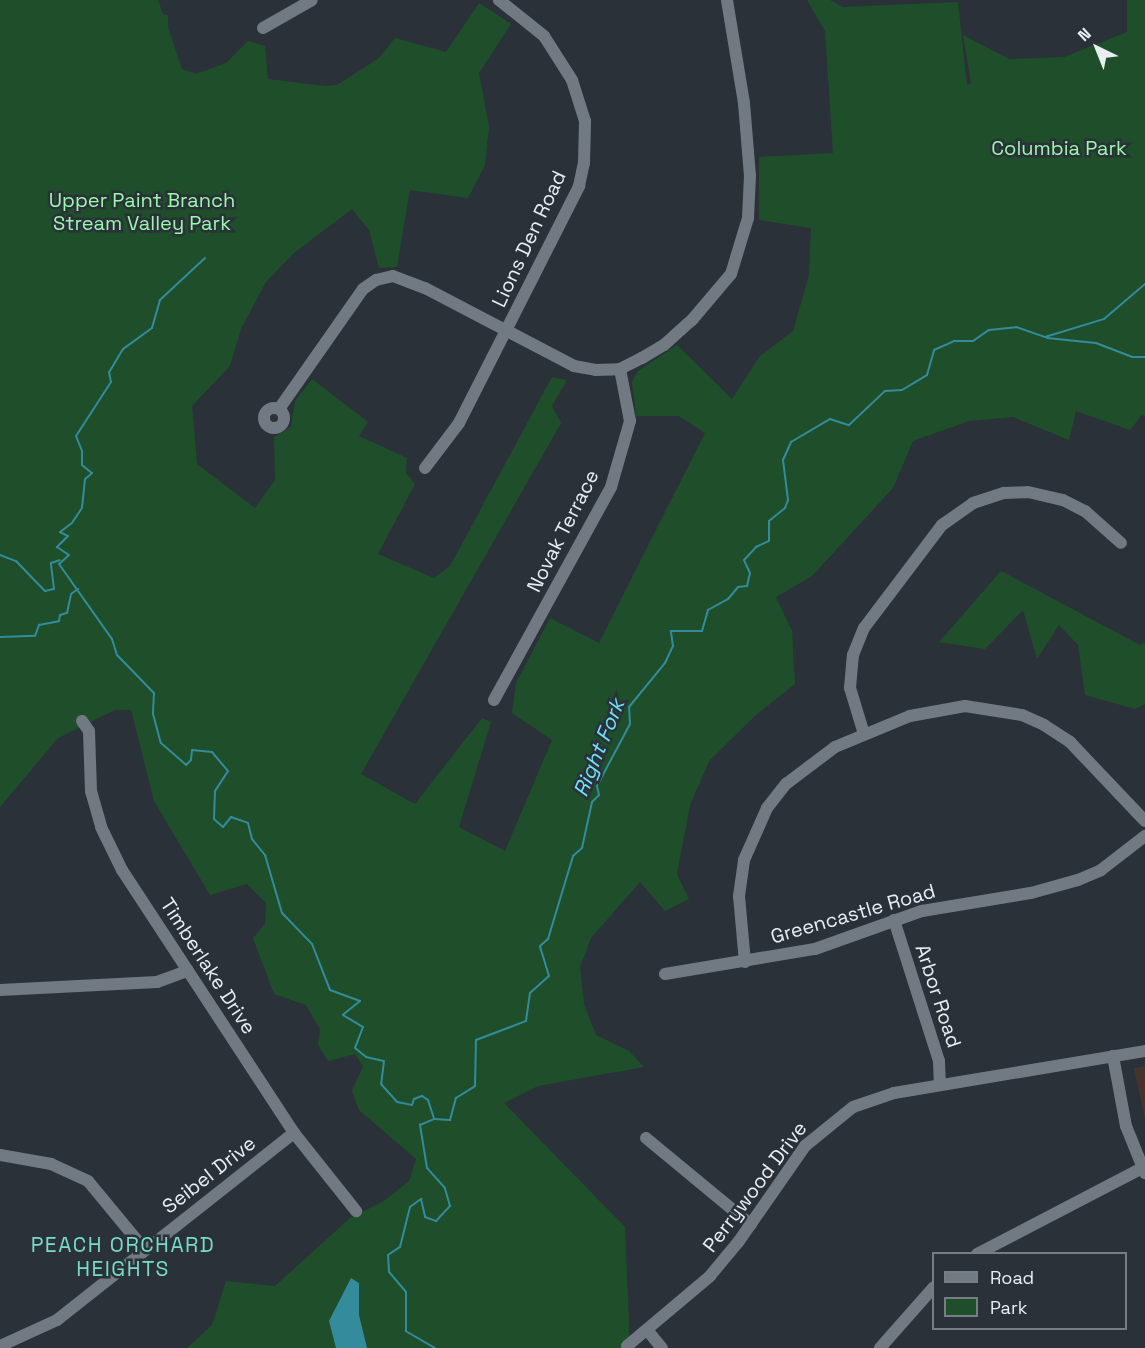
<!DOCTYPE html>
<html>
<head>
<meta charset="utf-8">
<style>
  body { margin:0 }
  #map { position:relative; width:1145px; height:1348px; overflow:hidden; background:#2a3139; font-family:"Space Grotesk",sans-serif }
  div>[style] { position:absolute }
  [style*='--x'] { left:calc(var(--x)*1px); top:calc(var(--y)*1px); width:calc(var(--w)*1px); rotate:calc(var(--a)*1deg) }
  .industrial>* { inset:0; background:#45342b }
  .green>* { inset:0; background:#1f4f2a }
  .water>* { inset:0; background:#338b9c }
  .stream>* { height:2px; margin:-1px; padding:0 1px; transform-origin:1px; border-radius:1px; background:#338b9c }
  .minor>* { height:12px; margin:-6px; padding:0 6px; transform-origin:6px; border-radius:6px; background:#717a82 }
  .minor>.ring { margin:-6px; padding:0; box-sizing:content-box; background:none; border:12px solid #717a82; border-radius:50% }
  span { translate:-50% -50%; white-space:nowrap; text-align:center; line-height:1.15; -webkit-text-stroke:5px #2a3139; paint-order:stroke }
  .park-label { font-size:20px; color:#9af7ab }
  .street-label { font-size:20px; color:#e9eef3 }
  .water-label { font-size:21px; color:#6fe3fb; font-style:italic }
  .neighbourhood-label { font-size:21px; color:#77dcc8; letter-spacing:1.5px }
  .legend { position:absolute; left:932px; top:1252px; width:195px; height:78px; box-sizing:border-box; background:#2a3139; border:2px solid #767d83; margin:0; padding:8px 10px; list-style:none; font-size:18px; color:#e9eef3 }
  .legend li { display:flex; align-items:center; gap:12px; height:30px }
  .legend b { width:30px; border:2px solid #767d83 }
  .north { position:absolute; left:1067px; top:18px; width:60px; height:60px; -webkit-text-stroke:4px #2a3139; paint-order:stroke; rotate:317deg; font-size:16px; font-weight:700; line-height:24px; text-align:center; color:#e9eef3 }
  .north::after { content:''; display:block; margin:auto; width:21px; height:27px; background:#e9eef3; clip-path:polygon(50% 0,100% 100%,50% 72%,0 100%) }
</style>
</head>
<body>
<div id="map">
  <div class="industrial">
    <i style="clip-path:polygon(1145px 1066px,1145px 1120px,1134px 1068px)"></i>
  </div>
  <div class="green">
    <i style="clip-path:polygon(0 0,158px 0,163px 14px,168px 15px,168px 27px,182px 69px,196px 74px,226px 63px,248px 41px,265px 46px,268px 79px,325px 86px,337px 85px,379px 58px,395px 38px,446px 52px,479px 3px,511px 24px,479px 73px,489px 127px,485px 165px,468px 198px,410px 190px,397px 267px,379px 268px,369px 230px,352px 209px,294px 253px,266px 282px,241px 329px,230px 366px,192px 406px,197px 464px,255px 508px,275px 480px,274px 437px,291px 427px,295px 401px,312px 379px,368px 422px,359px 436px,407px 458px,406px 473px,415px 484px,378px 554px,434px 578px,450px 566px,552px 377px,567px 380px,552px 406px,561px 423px,361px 774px,415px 804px,482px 718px,491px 722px,459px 827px,505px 851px,552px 740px,512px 713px,516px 683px,550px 618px,599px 643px,705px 433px,679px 416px,636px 416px,632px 382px,638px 371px,677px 345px,732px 399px,760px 356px,793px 331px,809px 275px,811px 228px,759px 220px,759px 157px,833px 153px,825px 31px,807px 0,830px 0,843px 7px,958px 2px,967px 85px,971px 83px,963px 35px,1009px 59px,1064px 57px,1127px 32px,1127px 0,1145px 0,1145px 416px,1142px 415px,1130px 430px,1076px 411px,1069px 440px,1013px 417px,969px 421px,913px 441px,893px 488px,812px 576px,776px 597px,792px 631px,795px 684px,756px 715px,709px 761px,690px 805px,677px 874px,689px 899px,665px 911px,640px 882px,591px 938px,580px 967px,584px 1004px,596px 1035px,629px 1051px,644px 1067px,538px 1086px,504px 1103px,625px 1227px,630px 1348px,187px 1348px,212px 1325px,226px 1281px,275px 1286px,350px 1218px,384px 1201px,409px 1181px,416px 1159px,359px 1110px,352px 1091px,363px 1066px,355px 1054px,328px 1061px,318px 1045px,320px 1029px,306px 1005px,274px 994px,253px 938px,265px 924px,266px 903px,247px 884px,210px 895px,154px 801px,131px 710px,115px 710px,58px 738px,0 807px)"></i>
    <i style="clip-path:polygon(1001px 571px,1140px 645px,1145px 643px,1145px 704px,1135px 709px,1085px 695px,1078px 645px,1059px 625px,1037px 659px,1023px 610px,985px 649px,939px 642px)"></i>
  </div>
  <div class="water">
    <i style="clip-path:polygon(351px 1278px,359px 1283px,359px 1315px,367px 1348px,336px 1348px,329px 1321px)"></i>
  </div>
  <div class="stream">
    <i style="--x:205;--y:258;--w:62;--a:137"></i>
    <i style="--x:160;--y:300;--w:29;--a:106"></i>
    <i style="--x:152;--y:328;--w:36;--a:144"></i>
    <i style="--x:123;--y:349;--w:27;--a:121"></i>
    <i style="--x:109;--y:372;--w:10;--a:79"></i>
    <i style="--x:111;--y:382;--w:64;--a:122.9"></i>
    <i style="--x:76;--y:436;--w:16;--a:68"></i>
    <i style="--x:82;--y:451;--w:14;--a:90"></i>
    <i style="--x:82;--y:465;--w:13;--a:39"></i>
    <i style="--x:92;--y:473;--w:9;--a:139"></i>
    <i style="--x:85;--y:479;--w:29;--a:96"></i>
    <i style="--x:82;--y:508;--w:18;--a:124"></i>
    <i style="--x:72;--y:523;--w:15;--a:143"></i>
    <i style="--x:60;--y:532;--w:9;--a:27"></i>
    <i style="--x:68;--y:536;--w:16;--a:135"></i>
    <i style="--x:57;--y:547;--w:14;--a:34"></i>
    <i style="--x:69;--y:555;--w:13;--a:138"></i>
    <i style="--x:59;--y:564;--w:92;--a:54.8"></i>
    <i style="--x:112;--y:639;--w:17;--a:73"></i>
    <i style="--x:117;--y:655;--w:53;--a:45.8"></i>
    <i style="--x:154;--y:693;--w:21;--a:93"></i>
    <i style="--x:153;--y:714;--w:30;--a:75"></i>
    <i style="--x:161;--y:743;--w:33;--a:41"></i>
    <i style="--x:186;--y:765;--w:7;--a:-45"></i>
    <i style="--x:191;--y:760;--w:10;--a:-84"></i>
    <i style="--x:192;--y:750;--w:20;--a:6"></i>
    <i style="--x:212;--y:752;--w:25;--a:50"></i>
    <i style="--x:228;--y:771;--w:24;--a:123"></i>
    <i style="--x:215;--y:791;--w:28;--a:92"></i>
    <i style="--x:214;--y:819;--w:12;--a:42"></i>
    <i style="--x:223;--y:827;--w:13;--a:-51"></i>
    <i style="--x:231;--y:817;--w:18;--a:19"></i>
    <i style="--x:248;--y:823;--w:16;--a:76"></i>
    <i style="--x:252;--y:839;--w:21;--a:51"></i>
    <i style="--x:265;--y:855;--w:60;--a:73.7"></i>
    <i style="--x:282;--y:913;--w:43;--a:45.9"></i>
    <i style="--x:312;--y:944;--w:49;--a:68.6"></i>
    <i style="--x:330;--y:990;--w:32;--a:20"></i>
    <i style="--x:360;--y:1001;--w:22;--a:141"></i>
    <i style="--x:343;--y:1015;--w:23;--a:31"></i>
    <i style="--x:363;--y:1027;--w:22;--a:111"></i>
    <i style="--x:355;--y:1048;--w:14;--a:39"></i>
    <i style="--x:366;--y:1057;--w:18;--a:13"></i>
    <i style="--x:384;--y:1061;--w:23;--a:97"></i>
    <i style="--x:381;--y:1084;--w:24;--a:48"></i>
    <i style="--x:397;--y:1102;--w:15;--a:11"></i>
    <i style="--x:412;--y:1105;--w:6;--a:-72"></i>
    <i style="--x:414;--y:1099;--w:9;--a:-21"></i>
    <i style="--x:422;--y:1096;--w:7;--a:34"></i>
    <i style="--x:428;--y:1100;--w:20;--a:72"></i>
    <i style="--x:1047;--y:338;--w:49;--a:5.8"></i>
    <i style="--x:1096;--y:343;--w:39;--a:21"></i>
    <i style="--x:1132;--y:357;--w:13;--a:0"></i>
    <i style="--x:0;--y:555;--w:17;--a:21"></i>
    <i style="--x:16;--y:561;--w:42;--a:46"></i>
    <i style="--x:45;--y:591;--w:9;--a:-13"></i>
    <i style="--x:54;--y:589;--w:26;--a:-97"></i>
    <i style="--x:51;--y:563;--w:9;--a:-18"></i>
    <i style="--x:0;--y:637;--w:35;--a:-2"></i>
    <i style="--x:35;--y:636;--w:12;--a:-70"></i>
    <i style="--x:39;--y:625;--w:20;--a:-11"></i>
    <i style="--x:59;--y:621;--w:6;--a:-81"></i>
    <i style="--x:60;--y:615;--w:7;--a:-16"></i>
    <i style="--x:67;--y:613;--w:19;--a:-78"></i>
    <i style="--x:71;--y:594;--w:9;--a:-36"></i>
    <i style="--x:435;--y:1348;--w:34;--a:-150"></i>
    <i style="--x:406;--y:1331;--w:39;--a:-90"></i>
    <i style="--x:406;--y:1292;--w:26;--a:-130"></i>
    <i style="--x:389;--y:1272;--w:17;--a:-93"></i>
    <i style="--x:388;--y:1255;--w:14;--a:-34"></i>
    <i style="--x:400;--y:1247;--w:41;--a:-76"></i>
    <i style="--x:410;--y:1207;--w:14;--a:-36"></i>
    <i style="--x:421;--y:1199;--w:18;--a:77"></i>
    <i style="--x:425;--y:1217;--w:12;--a:20"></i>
    <i style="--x:436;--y:1221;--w:21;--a:-47"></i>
    <i style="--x:450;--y:1206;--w:19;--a:-106"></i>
    <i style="--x:445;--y:1188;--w:27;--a:-132"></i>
    <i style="--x:427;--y:1168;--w:44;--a:-99.2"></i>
    <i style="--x:420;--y:1125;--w:15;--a:-23"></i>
    <i style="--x:434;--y:1119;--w:16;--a:4"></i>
    <i style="--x:450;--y:1120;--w:23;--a:-75"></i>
    <i style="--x:456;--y:1098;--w:22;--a:-32"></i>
    <i style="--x:475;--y:1086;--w:46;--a:-88.8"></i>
    <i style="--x:476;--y:1040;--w:53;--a:-20.8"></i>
    <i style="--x:526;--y:1021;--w:28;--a:-82"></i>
    <i style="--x:530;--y:993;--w:25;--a:-42"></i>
    <i style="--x:549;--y:976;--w:31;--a:-107"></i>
    <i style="--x:540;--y:946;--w:11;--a:-41"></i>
    <i style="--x:548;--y:939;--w:87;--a:-73.2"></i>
    <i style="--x:573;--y:856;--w:12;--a:-42"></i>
    <i style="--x:582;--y:848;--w:47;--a:-77.7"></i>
    <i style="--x:592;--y:802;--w:10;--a:-45"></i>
    <i style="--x:599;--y:795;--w:9;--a:-103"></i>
    <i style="--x:597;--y:786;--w:70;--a:-62"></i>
    <i style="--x:630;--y:724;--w:17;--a:-93"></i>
    <i style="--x:629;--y:707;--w:57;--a:-50.7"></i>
    <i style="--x:665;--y:663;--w:19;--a:-65"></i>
    <i style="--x:673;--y:646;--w:15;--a:-98"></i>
    <i style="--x:671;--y:631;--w:31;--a:0"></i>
    <i style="--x:702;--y:631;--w:22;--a:-74"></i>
    <i style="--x:708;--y:610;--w:23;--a:-29"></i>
    <i style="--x:728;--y:599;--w:16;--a:-50"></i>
    <i style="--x:738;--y:587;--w:9;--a:-6"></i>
    <i style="--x:747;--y:586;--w:13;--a:-77"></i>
    <i style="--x:750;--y:573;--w:14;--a:-115"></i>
    <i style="--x:744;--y:560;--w:18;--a:-47"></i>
    <i style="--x:756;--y:547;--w:14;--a:-25"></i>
    <i style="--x:769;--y:541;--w:20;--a:-90"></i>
    <i style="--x:769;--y:521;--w:21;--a:-39"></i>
    <i style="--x:785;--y:508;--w:9;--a:-69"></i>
    <i style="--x:788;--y:500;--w:40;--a:-97.1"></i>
    <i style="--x:783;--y:460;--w:20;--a:-66"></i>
    <i style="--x:791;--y:442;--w:45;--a:-30.5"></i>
    <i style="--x:830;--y:419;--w:20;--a:18"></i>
    <i style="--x:849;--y:425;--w:50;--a:-43.4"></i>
    <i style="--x:885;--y:391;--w:17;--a:-3"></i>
    <i style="--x:902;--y:390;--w:29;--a:-31"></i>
    <i style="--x:927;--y:375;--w:26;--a:-74"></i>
    <i style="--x:934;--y:350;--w:22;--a:-24"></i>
    <i style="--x:954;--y:341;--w:19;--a:0"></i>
    <i style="--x:973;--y:341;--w:19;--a:-35"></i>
    <i style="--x:989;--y:330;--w:27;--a:-6"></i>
    <i style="--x:1016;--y:327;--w:31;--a:19"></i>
    <i style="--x:1045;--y:337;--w:62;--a:-17"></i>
    <i style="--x:1104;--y:319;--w:54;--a:-40.5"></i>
  </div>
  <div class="minor">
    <i style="--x:263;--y:28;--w:56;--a:-29.7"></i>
    <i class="ring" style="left:264px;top:408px;width:8px;height:8px"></i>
    <i style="--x:279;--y:409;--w:146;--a:-55"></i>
    <i style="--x:363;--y:289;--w:16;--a:-35"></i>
    <i style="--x:376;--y:280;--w:17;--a:-13"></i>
    <i style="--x:393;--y:276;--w:34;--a:21"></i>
    <i style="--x:425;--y:288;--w:168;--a:27.6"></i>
    <i style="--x:574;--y:366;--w:22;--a:10"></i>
    <i style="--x:596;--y:370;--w:24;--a:-2"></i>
    <i style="--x:620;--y:369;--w:25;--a:-27"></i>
    <i style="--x:642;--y:358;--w:26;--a:-31"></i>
    <i style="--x:664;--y:345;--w:38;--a:-42"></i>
    <i style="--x:692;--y:320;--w:60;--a:-49.7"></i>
    <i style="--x:731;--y:274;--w:59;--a:-73.1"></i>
    <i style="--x:748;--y:218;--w:42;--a:-87.3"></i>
    <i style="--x:750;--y:176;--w:73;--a:-94.7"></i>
    <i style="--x:744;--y:103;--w:104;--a:-99.4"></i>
    <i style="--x:425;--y:468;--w:56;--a:-52.9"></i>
    <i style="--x:459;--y:423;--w:266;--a:-63.1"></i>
    <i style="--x:579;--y:186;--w:24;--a:-78"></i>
    <i style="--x:584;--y:163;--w:42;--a:-88.6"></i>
    <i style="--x:585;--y:121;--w:43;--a:-107.6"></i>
    <i style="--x:572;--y:80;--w:52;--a:-122.5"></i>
    <i style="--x:544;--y:36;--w:58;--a:-141.3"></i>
    <i style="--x:494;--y:700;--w:243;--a:-61.2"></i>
    <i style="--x:611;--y:487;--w:69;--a:-73.9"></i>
    <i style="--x:630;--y:421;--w:53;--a:-100.9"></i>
    <i style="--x:82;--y:721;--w:12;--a:55"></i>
    <i style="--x:89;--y:731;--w:60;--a:88.1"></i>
    <i style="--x:91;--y:791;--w:37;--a:74"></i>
    <i style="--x:101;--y:827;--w:48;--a:64"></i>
    <i style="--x:122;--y:870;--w:314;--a:56.8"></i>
    <i style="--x:294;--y:1133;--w:100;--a:51.5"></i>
    <i style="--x:864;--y:734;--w:48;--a:-106.9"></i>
    <i style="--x:850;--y:688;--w:33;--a:-85"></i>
    <i style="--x:853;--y:655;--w:29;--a:-68"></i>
    <i style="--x:864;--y:628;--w:129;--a:-52.9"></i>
    <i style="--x:942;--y:525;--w:38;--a:-35"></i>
    <i style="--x:973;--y:503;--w:33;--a:-18"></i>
    <i style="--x:1004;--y:493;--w:24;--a:-2"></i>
    <i style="--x:1028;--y:492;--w:36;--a:13"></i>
    <i style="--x:1063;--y:500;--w:25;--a:27"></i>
    <i style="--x:1085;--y:511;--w:48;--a:41.6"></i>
    <i style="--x:894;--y:920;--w:148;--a:72.3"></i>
    <i style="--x:939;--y:1061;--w:24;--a:88"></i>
    <i style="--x:745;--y:962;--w:66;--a:-95.2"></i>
    <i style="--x:739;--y:896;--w:36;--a:-82"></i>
    <i style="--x:744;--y:860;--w:57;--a:-66.1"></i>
    <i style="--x:767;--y:808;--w:31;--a:-52"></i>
    <i style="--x:786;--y:784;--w:61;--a:-37.1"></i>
    <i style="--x:835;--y:747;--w:81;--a:-22.5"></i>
    <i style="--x:910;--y:716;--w:56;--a:-10.3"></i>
    <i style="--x:965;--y:706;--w:58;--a:9"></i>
    <i style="--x:1022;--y:715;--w:24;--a:24"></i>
    <i style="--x:1044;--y:725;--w:31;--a:33"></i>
    <i style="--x:1070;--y:742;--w:109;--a:46.5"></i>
    <i style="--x:665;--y:974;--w:152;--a:-9.5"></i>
    <i style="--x:815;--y:949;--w:114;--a:-19.6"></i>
    <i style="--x:922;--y:911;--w:110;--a:-9.4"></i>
    <i style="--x:1031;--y:893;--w:49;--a:-15.5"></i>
    <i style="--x:1078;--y:880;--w:25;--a:-23"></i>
    <i style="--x:1101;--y:870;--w:56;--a:-37.7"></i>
    <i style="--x:0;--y:990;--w:157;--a:-2.9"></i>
    <i style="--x:157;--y:982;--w:33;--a:-20"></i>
    <i style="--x:1113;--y:1056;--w:71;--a:79.5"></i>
    <i style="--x:1126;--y:1126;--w:51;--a:68"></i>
    <i style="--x:646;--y:1138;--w:136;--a:39.6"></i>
    <i style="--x:0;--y:1155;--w:52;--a:10"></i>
    <i style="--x:51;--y:1164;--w:41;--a:24.7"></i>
    <i style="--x:88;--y:1181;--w:89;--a:50.4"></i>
    <i style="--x:977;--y:1254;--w:186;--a:-27.5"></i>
    <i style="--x:648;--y:1331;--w:22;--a:51"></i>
    <i style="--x:0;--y:1346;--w:63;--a:-24.5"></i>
    <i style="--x:57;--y:1320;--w:302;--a:-38.3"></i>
    <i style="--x:627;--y:1346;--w:109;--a:-40.1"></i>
    <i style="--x:710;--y:1276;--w:45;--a:-50.4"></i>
    <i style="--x:739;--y:1241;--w:116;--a:-55.2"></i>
    <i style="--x:805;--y:1146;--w:62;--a:-39.1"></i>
    <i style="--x:853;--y:1107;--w:43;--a:-18.9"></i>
    <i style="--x:894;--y:1093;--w:254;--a:-9.5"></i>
    <i style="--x:880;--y:1348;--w:81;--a:-48.5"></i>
  </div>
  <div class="park-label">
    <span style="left:1059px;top:148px">Columbia Park</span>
    <span style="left:142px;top:212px">Upper Paint Branch<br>Stream Valley Park</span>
  </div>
  <div class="street-label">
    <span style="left:529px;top:239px;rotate:-65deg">Lions Den Road</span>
    <span style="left:563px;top:531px;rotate:-63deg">Novak Terrace</span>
    <span style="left:853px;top:914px;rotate:-16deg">Greencastle Road</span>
    <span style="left:208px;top:966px;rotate:57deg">Timberlake Drive</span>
    <span style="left:938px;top:996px;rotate:72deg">Arbor Road</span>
    <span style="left:209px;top:1175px;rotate:-38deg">Seibel Drive</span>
    <span style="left:755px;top:1187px;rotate:-53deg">Perrywood Drive</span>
  </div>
  <div class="water-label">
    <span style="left:599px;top:748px;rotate:-68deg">Right Fork</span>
  </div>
  <div class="neighbourhood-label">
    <span style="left:123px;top:1257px">PEACH ORCHARD<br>HEIGHTS</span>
  </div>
  <ul class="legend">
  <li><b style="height:8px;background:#717a82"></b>Road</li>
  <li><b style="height:16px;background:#1f4f2a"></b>Park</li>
  </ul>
  <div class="north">N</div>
</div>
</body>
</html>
